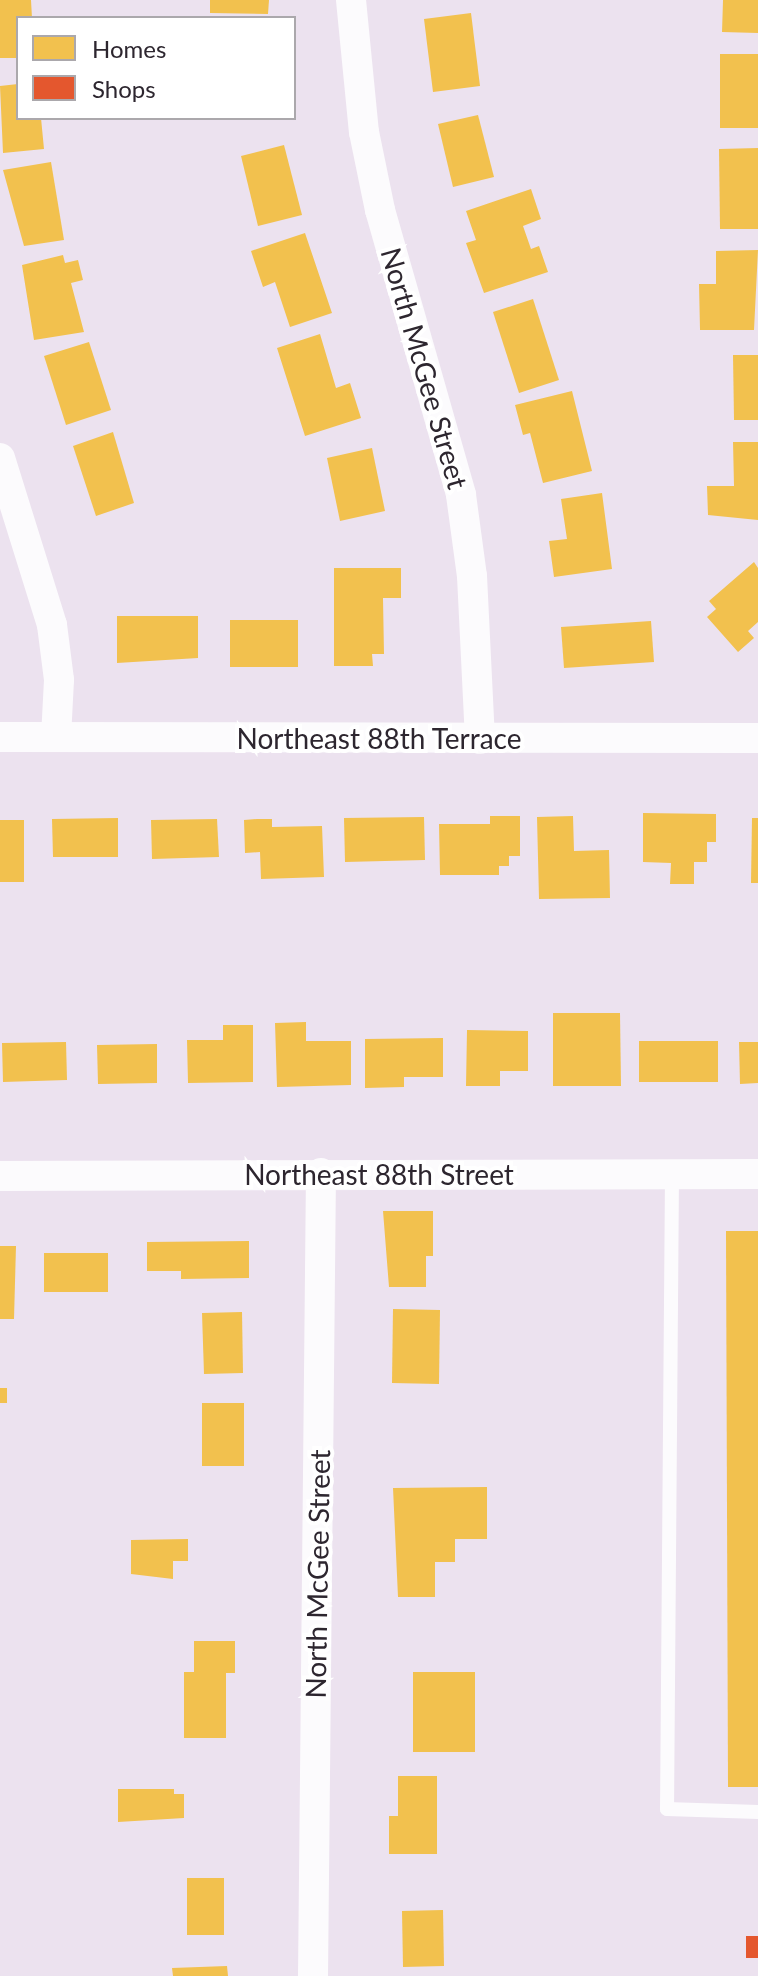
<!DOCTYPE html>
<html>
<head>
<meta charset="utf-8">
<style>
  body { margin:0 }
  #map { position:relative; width:758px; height:1976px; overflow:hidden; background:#ece2ef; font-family:Lato,sans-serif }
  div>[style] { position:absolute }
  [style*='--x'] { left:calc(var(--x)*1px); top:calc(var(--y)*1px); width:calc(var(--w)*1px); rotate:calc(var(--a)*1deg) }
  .homes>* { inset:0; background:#f2c14e }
  .shops>* { inset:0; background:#e4572e }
  .lane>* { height:14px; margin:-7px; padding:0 7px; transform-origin:7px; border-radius:7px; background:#fcfbfd }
  .street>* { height:30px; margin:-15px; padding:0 15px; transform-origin:15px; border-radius:15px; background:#fcfbfd }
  span { translate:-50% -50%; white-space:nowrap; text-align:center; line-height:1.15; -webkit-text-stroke:8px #fff; paint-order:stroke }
  .street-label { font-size:28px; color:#2d262f }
  .legend { position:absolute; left:16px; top:16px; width:280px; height:104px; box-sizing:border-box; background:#fff; border:2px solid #aba8ac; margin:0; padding:10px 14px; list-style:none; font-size:24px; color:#2d262f }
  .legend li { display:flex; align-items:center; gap:16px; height:40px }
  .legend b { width:40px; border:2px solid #aba8ac }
</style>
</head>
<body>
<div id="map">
  <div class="homes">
    <i style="clip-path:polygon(0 0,31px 0,32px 18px,18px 18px,18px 58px,0 58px)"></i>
    <i style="clip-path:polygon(210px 0,269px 0,268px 14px,210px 13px)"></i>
    <i style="clip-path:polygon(723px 0,758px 0,758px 33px,722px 32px)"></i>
    <i style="clip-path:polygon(471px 13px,480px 86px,433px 92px,424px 19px)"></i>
    <i style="clip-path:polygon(720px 54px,758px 54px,758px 128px,720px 128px)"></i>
    <i style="clip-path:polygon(18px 84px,18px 118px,41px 118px,44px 149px,3px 153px,0 86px)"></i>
    <i style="clip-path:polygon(478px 115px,494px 177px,453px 187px,438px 124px)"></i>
    <i style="clip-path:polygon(284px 145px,302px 215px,258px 226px,241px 156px)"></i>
    <i style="clip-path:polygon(758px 148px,758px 229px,720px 229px,719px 149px)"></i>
    <i style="clip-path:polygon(51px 162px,64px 240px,24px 246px,3px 170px)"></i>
    <i style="clip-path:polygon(531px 189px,541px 219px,523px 226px,531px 249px,539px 246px,548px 272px,484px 293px,466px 243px,476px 240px,466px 211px)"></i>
    <i style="clip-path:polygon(305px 233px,332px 313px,290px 327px,275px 282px,263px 287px,251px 251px)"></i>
    <i style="clip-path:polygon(758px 250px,754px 330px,700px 330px,699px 284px,716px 284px,716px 251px)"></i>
    <i style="clip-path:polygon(63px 255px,65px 263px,78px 260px,83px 280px,71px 283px,84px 332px,34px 340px,22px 265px)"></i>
    <i style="clip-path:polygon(533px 299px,559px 380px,519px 393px,493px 312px)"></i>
    <i style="clip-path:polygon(320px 334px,336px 388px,350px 383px,361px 418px,305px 436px,277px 348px)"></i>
    <i style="clip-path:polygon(89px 342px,111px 410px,66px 425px,44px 356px)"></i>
    <i style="clip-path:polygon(733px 355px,758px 355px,758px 420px,734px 420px)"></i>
    <i style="clip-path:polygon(572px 391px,592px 471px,543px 483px,530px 433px,523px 435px,515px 405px)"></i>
    <i style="clip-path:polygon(113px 432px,134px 503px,96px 516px,73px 446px)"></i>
    <i style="clip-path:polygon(733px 442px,758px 442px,758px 520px,708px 515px,707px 486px,734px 486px)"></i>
    <i style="clip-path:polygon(372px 448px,385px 511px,340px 521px,327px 458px)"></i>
    <i style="clip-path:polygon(602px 493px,612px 569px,554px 577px,549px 541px,567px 539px,561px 499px)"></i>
    <i style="clip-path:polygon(754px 562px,758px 568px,758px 622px,748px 631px,754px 638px,738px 652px,707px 617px,716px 609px,709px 601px)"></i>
    <i style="clip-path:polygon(334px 568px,401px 568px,401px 598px,383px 598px,384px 654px,372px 654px,373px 666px,334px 666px)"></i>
    <i style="clip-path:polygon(117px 616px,198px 616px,198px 658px,117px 663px)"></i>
    <i style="clip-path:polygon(230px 620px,298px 620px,298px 667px,230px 667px)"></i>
    <i style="clip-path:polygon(651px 621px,654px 662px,564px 668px,561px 627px)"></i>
    <i style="clip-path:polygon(643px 813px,716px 814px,716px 842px,707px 842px,707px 862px,694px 862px,694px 884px,670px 884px,671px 863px,643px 862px)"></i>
    <i style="clip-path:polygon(490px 816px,520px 816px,520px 856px,509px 856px,509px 866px,499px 866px,499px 875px,440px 875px,439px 824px,490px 824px)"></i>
    <i style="clip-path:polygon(573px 816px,574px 851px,609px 850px,610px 898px,539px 899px,537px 817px)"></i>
    <i style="clip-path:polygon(424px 817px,425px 860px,345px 862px,344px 818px)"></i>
    <i style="clip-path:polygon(118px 818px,118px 857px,53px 857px,52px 819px)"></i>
    <i style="clip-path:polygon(752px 818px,758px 818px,758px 883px,751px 883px)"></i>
    <i style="clip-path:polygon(217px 819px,219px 857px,152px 859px,151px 820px)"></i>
    <i style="clip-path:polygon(257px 819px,272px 819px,272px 827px,322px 826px,324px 877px,261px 879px,260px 852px,245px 853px,244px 820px)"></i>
    <i style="clip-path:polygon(0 820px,24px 820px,24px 882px,0 882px)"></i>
    <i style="clip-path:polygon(553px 1013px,620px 1013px,621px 1086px,553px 1086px)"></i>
    <i style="clip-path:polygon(306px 1022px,306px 1041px,351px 1041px,351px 1085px,277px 1087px,275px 1023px)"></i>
    <i style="clip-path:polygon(223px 1025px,253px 1025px,253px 1082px,188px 1083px,187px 1040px,223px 1040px)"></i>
    <i style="clip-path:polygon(467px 1030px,528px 1031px,528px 1071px,500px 1071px,500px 1086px,466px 1086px)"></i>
    <i style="clip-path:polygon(443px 1038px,443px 1077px,404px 1077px,404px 1087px,365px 1088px,365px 1039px)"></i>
    <i style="clip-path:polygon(639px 1041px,718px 1041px,718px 1082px,639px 1082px)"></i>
    <i style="clip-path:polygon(66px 1042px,67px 1080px,3px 1082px,2px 1043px)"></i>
    <i style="clip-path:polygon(739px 1042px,758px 1042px,758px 1083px,740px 1084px)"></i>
    <i style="clip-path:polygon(157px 1044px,157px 1083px,98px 1084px,97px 1045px)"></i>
    <i style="clip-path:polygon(383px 1211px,433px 1211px,433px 1256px,426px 1256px,426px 1287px,389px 1287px)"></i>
    <i style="clip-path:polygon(726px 1231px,758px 1231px,758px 1787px,728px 1787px)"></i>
    <i style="clip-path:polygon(249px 1241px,249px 1278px,181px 1279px,181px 1271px,147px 1271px,147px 1242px)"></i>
    <i style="clip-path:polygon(0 1246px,16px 1246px,14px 1319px,0 1319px)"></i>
    <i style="clip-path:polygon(44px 1253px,108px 1253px,108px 1292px,44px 1292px)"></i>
    <i style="clip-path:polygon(393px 1309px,440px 1310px,439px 1384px,392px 1383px)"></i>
    <i style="clip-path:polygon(242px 1312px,243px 1373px,204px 1374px,202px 1313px)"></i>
    <i style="clip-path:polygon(0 1388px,7px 1388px,7px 1403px,0 1403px)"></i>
    <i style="clip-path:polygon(202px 1403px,244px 1403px,244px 1466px,202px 1466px)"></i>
    <i style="clip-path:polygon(487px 1487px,487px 1539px,455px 1539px,455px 1562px,435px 1562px,435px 1597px,398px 1597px,393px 1488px)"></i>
    <i style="clip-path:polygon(188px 1539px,188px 1561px,173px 1561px,173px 1579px,131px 1574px,131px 1540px)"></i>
    <i style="clip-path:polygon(194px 1641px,235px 1641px,235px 1673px,226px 1673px,226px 1738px,184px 1738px,184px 1672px,194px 1672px)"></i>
    <i style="clip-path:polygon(413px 1672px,475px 1672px,475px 1752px,413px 1752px)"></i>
    <i style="clip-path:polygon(398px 1776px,437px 1776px,437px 1854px,389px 1854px,389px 1816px,398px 1816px)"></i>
    <i style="clip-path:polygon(118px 1789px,174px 1789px,174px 1794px,184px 1794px,184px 1818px,118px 1822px)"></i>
    <i style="clip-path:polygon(187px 1878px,224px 1878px,224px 1935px,187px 1935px)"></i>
    <i style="clip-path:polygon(443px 1910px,444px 1966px,403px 1967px,402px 1911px)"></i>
    <i style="clip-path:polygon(227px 1966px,228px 1976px,173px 1976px,172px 1968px)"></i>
  </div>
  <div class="shops">
    <i style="clip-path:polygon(746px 1936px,758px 1936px,758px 1958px,746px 1958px)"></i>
  </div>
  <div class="lane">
    <i style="--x:672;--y:1175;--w:634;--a:90.45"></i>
    <i style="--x:667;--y:1809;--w:91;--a:1.9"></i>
  </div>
  <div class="street">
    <i style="--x:351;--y:0;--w:133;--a:84.4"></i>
    <i style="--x:364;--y:132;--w:80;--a:78.4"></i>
    <i style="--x:380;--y:210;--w:296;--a:74.1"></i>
    <i style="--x:461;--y:495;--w:82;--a:82.3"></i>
    <i style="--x:472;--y:576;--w:163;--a:87.2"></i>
    <i style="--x:0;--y:458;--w:175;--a:72.7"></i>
    <i style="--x:52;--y:625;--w:55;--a:82.7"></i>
    <i style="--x:59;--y:680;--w:57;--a:93"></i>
    <i style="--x:0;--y:737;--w:758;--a:0.08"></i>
    <i style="--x:0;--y:1176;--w:758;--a:-0.15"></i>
    <i style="--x:313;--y:1976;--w:803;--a:-89.43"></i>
  </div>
  <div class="street-label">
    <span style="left:425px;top:368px;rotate:74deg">North McGee Street</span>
    <span style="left:379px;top:738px">Northeast 88th Terrace</span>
    <span style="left:379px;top:1174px">Northeast 88th Street</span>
    <span style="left:317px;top:1574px;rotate:-89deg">North McGee Street</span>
  </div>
  <ul class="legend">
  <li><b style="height:22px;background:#f2c14e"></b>Homes</li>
  <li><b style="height:22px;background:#e4572e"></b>Shops</li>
  </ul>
</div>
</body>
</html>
